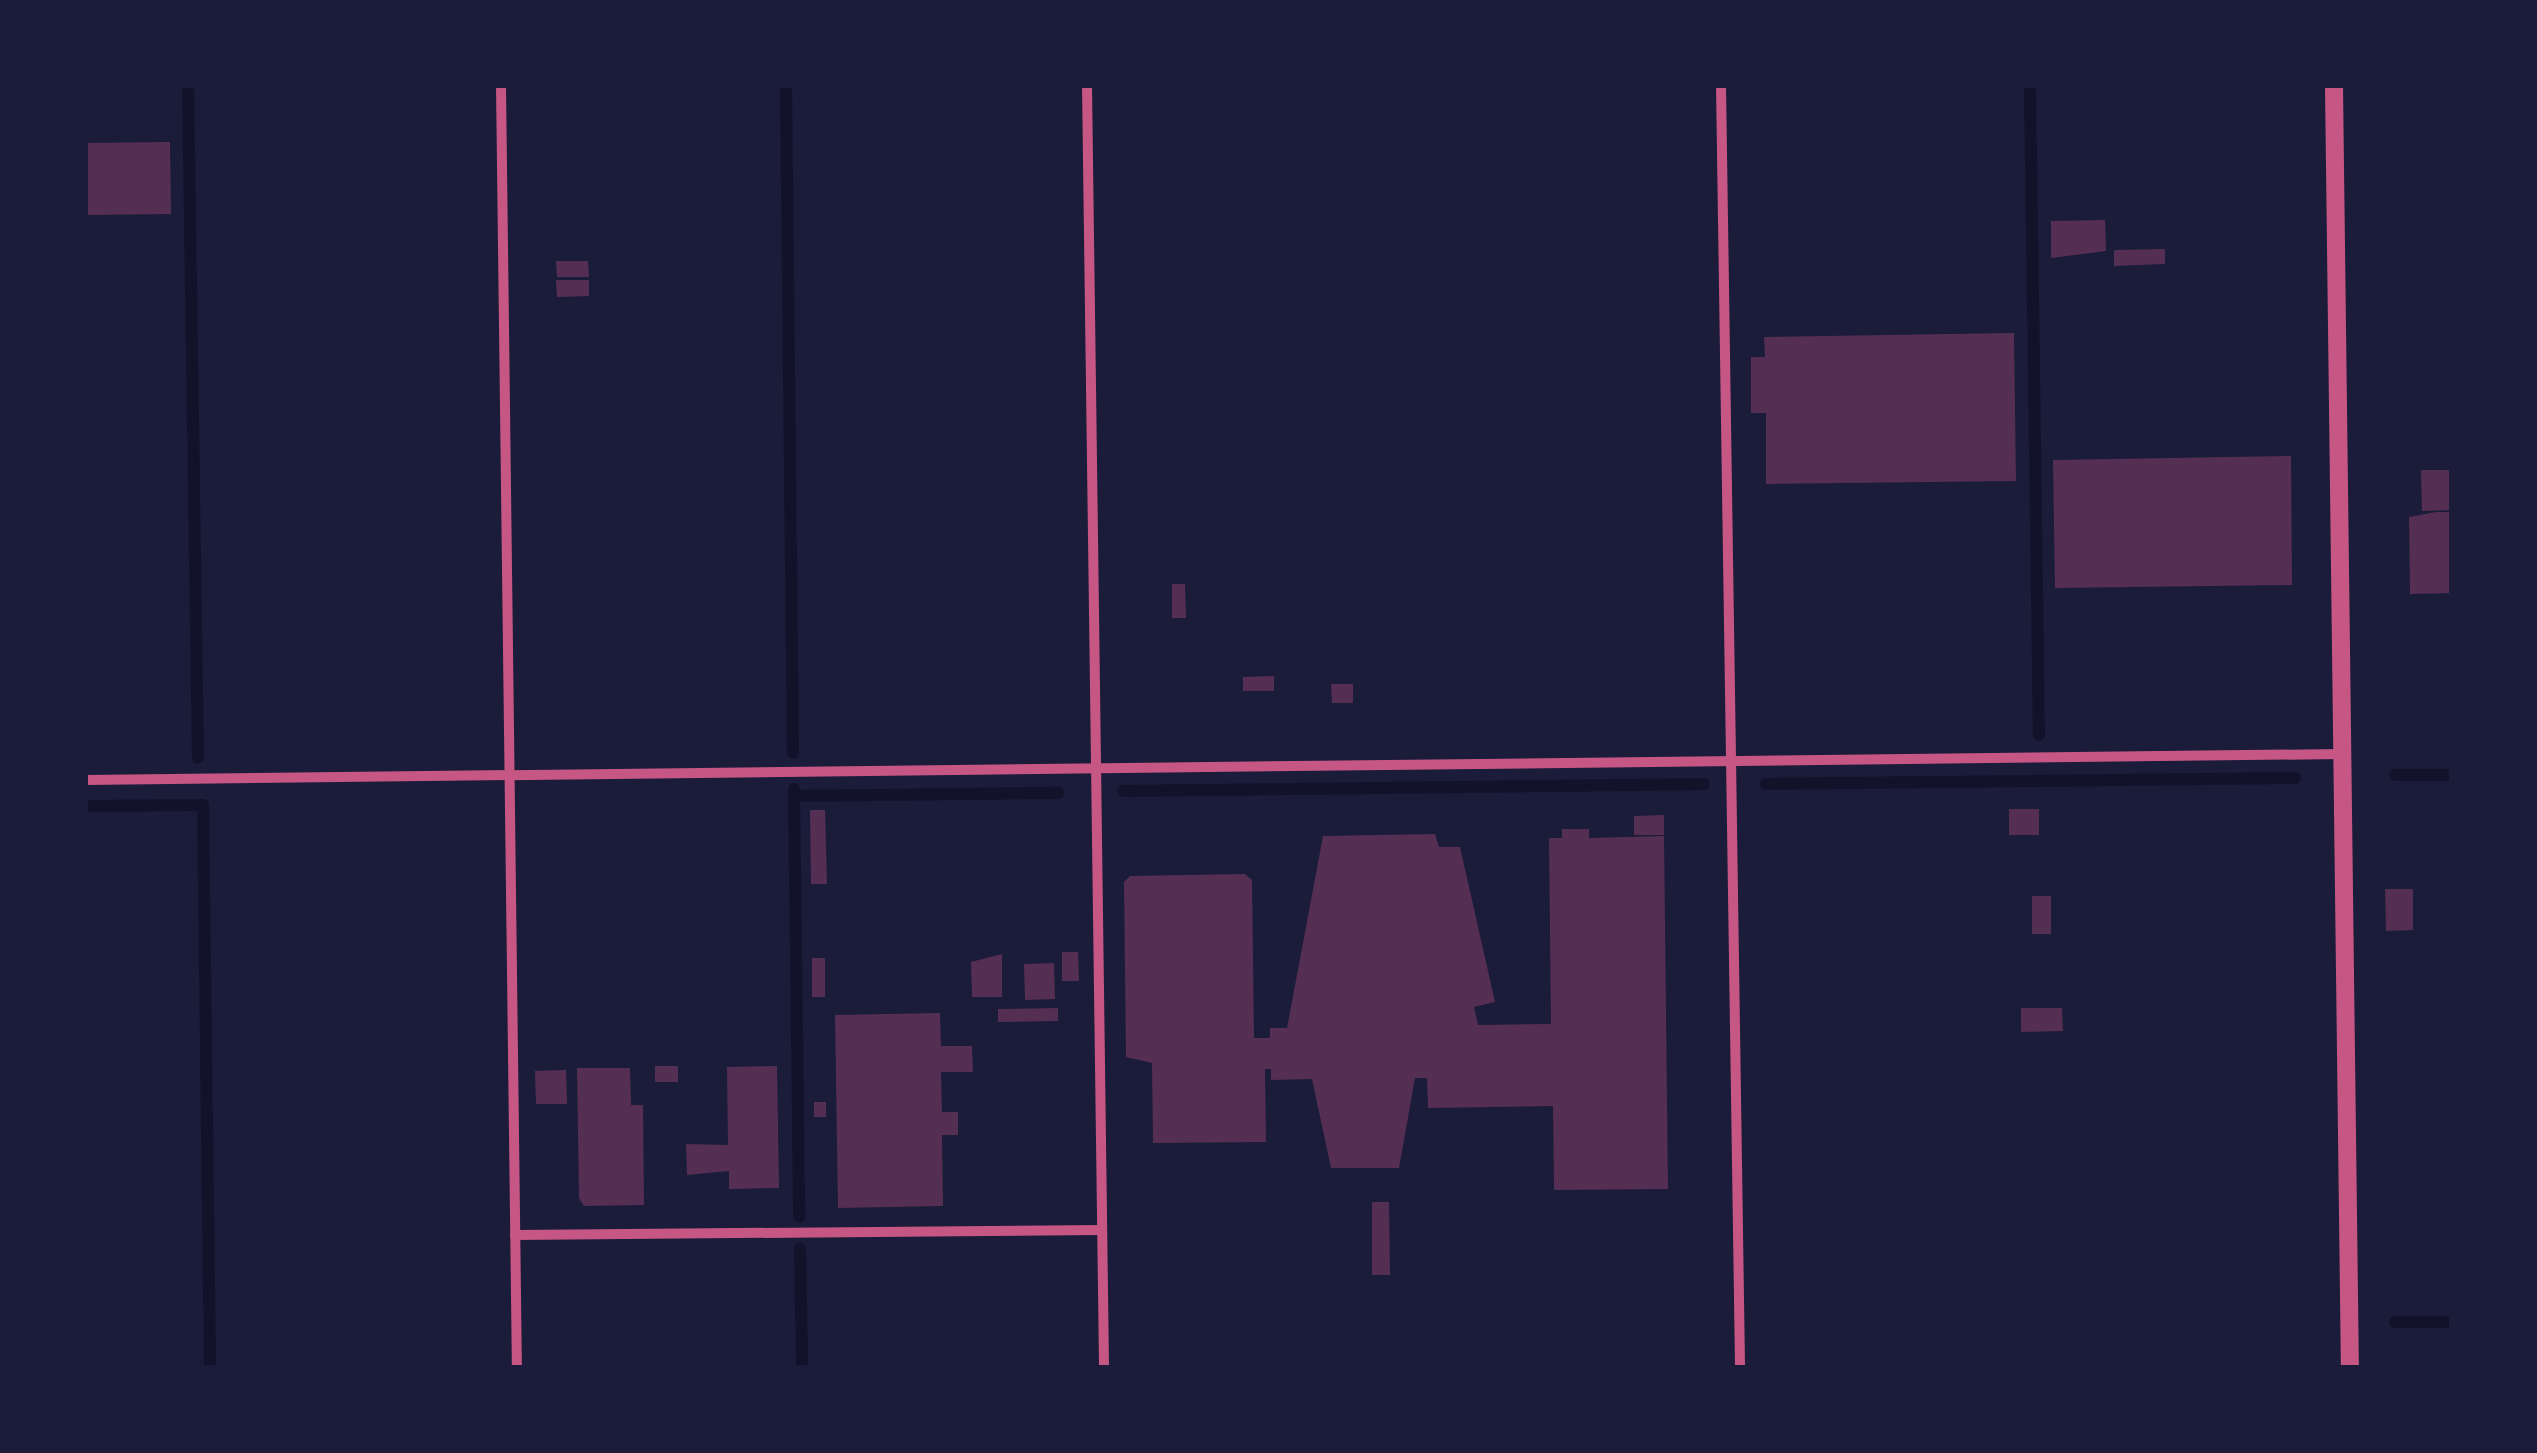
<!DOCTYPE html>
<html>
<head>
<meta charset="utf-8">
<style>
  body { margin:0 }
  #map { position:relative; width:2537px; height:1453px; overflow:hidden; background:#1b1b3a; font-family:Cabin,sans-serif }
  div>[style] { position:absolute }
  [style*='--x'] { left:calc(var(--x)*1px); top:calc(var(--y)*1px); width:calc(var(--w)*1px); rotate:calc(var(--a)*1deg) }
  .stream>* { height:12px; margin:-6px; padding:0 6px; transform-origin:6px; border-radius:6px; background:#12122b }
  .building>* { inset:0; background:#542f53 }
  .minor>* { height:10px; margin:-5px; padding:0 5px; transform-origin:5px; border-radius:5px; background:#c65784 }
  .tertiary>* { height:18px; margin:-9px; padding:0 9px; transform-origin:9px; border-radius:9px; background:#c65784 }
  span { translate:-50% -50%; white-space:nowrap; text-align:center; line-height:1.15; -webkit-text-stroke:10px #1b1b3a; paint-order:stroke }
  .frame { position:absolute; inset:0; border:88px solid #1b1b3a; pointer-events:none }
</style>
</head>
<body>
<div id="map">
  <div class="stream">
    <i style="--x:188;--y:85;--w:673;--a:89.15"></i>
    <i style="--x:786;--y:85;--w:668;--a:89.4"></i>
    <i style="--x:2030;--y:85;--w:650;--a:89.21"></i>
    <i style="--x:2395;--y:775;--w:57;--a:0"></i>
    <i style="--x:1766;--y:784;--w:529;--a:-0.65"></i>
    <i style="--x:794;--y:789;--w:428;--a:89.3"></i>
    <i style="--x:1123;--y:791;--w:581;--a:-0.69"></i>
    <i style="--x:794;--y:796;--w:264;--a:-0.7"></i>
    <i style="--x:85;--y:806;--w:118;--a:-0.5"></i>
    <i style="--x:203;--y:805;--w:563;--a:89.29"></i>
    <i style="--x:800;--y:1249;--w:119;--a:89"></i>
    <i style="--x:2395;--y:1322;--w:57;--a:0"></i>
  </div>
  <div class="building">
    <i style="clip-path:polygon(170px 142px,171px 214px,85px 215px,85px 143px)"></i>
    <i style="clip-path:polygon(2105px 220px,2106px 251px,2051px 258px,2051px 221px)"></i>
    <i style="clip-path:polygon(2165px 249px,2165px 264px,2114px 266px,2114px 250px)"></i>
    <i style="clip-path:polygon(556px 261px,588px 261px,589px 277px,557px 277px)"></i>
    <i style="clip-path:polygon(556px 280px,589px 280px,589px 296px,557px 297px)"></i>
    <i style="clip-path:polygon(2014px 333px,2016px 481px,1766px 484px,1766px 413px,1751px 413px,1751px 357px,1765px 357px,1764px 337px)"></i>
    <i style="clip-path:polygon(2291px 456px,2292px 585px,2055px 588px,2053px 460px)"></i>
    <i style="clip-path:polygon(2421px 470px,2452px 470px,2452px 510px,2422px 511px)"></i>
    <i style="clip-path:polygon(2436px 512px,2452px 512px,2452px 593px,2410px 594px,2409px 517px)"></i>
    <i style="clip-path:polygon(1172px 584px,1185px 584px,1186px 618px,1172px 618px)"></i>
    <i style="clip-path:polygon(1274px 676px,1274px 691px,1243px 691px,1243px 677px)"></i>
    <i style="clip-path:polygon(1331px 684px,1353px 684px,1353px 703px,1332px 703px)"></i>
    <i style="clip-path:polygon(2009px 809px,2039px 809px,2039px 835px,2009px 835px)"></i>
    <i style="clip-path:polygon(810px 810px,825px 810px,827px 884px,811px 884px)"></i>
    <i style="clip-path:polygon(1664px 815px,1664px 835px,1634px 835px,1634px 816px)"></i>
    <i style="clip-path:polygon(1562px 829px,1589px 829px,1589px 838px,1664px 836px,1668px 1189px,1554px 1190px,1553px 1106px,1428px 1108px,1427px 1078px,1415px 1078px,1399px 1168px,1331px 1168px,1312px 1079px,1271px 1080px,1271px 1069px,1265px 1069px,1266px 1142px,1153px 1143px,1152px 1063px,1126px 1057px,1124px 882px,1130px 876px,1245px 874px,1252px 880px,1254px 1038px,1270px 1038px,1270px 1028px,1287px 1028px,1323px 836px,1435px 834px,1439px 847px,1460px 847px,1495px 1002px,1474px 1007px,1478px 1025px,1551px 1024px,1549px 838px,1562px 838px)"></i>
    <i style="clip-path:polygon(2385px 889px,2413px 889px,2413px 930px,2386px 931px)"></i>
    <i style="clip-path:polygon(2032px 896px,2051px 896px,2051px 934px,2032px 934px)"></i>
    <i style="clip-path:polygon(1062px 952px,1078px 952px,1079px 981px,1062px 981px)"></i>
    <i style="clip-path:polygon(1002px 954px,1002px 997px,972px 997px,971px 962px)"></i>
    <i style="clip-path:polygon(812px 958px,825px 958px,825px 997px,812px 997px)"></i>
    <i style="clip-path:polygon(1054px 963px,1055px 999px,1025px 1000px,1024px 964px)"></i>
    <i style="clip-path:polygon(1058px 1008px,1058px 1021px,998px 1022px,998px 1009px)"></i>
    <i style="clip-path:polygon(2021px 1008px,2062px 1008px,2063px 1031px,2021px 1032px)"></i>
    <i style="clip-path:polygon(940px 1013px,941px 1046px,972px 1046px,973px 1072px,941px 1072px,942px 1112px,958px 1112px,958px 1135px,942px 1135px,943px 1206px,838px 1208px,835px 1015px)"></i>
    <i style="clip-path:polygon(655px 1066px,678px 1066px,678px 1082px,655px 1082px)"></i>
    <i style="clip-path:polygon(777px 1066px,779px 1188px,729px 1189px,729px 1171px,687px 1175px,686px 1144px,728px 1145px,727px 1067px)"></i>
    <i style="clip-path:polygon(577px 1068px,630px 1068px,631px 1105px,643px 1105px,644px 1205px,584px 1206px,579px 1198px)"></i>
    <i style="clip-path:polygon(566px 1070px,567px 1104px,536px 1104px,535px 1071px)"></i>
    <i style="clip-path:polygon(814px 1102px,826px 1102px,826px 1117px,814px 1117px)"></i>
    <i style="clip-path:polygon(1372px 1202px,1389px 1202px,1390px 1275px,1372px 1275px)"></i>
  </div>
  <div class="minor">
    <i style="--x:501;--y:85;--w:1283;--a:89.29"></i>
    <i style="--x:1087;--y:85;--w:1283;--a:89.24"></i>
    <i style="--x:1721;--y:85;--w:1283;--a:89.15"></i>
    <i style="--x:85;--y:780;--w:2258;--a:-0.66"></i>
    <i style="--x:515;--y:1235;--w:587;--a:-0.49"></i>
  </div>
  <div class="tertiary">
    <i style="--x:2334;--y:85;--w:1283;--a:89.29"></i>
  </div>
  <div class="frame"></div>
</div>
</body>
</html>
